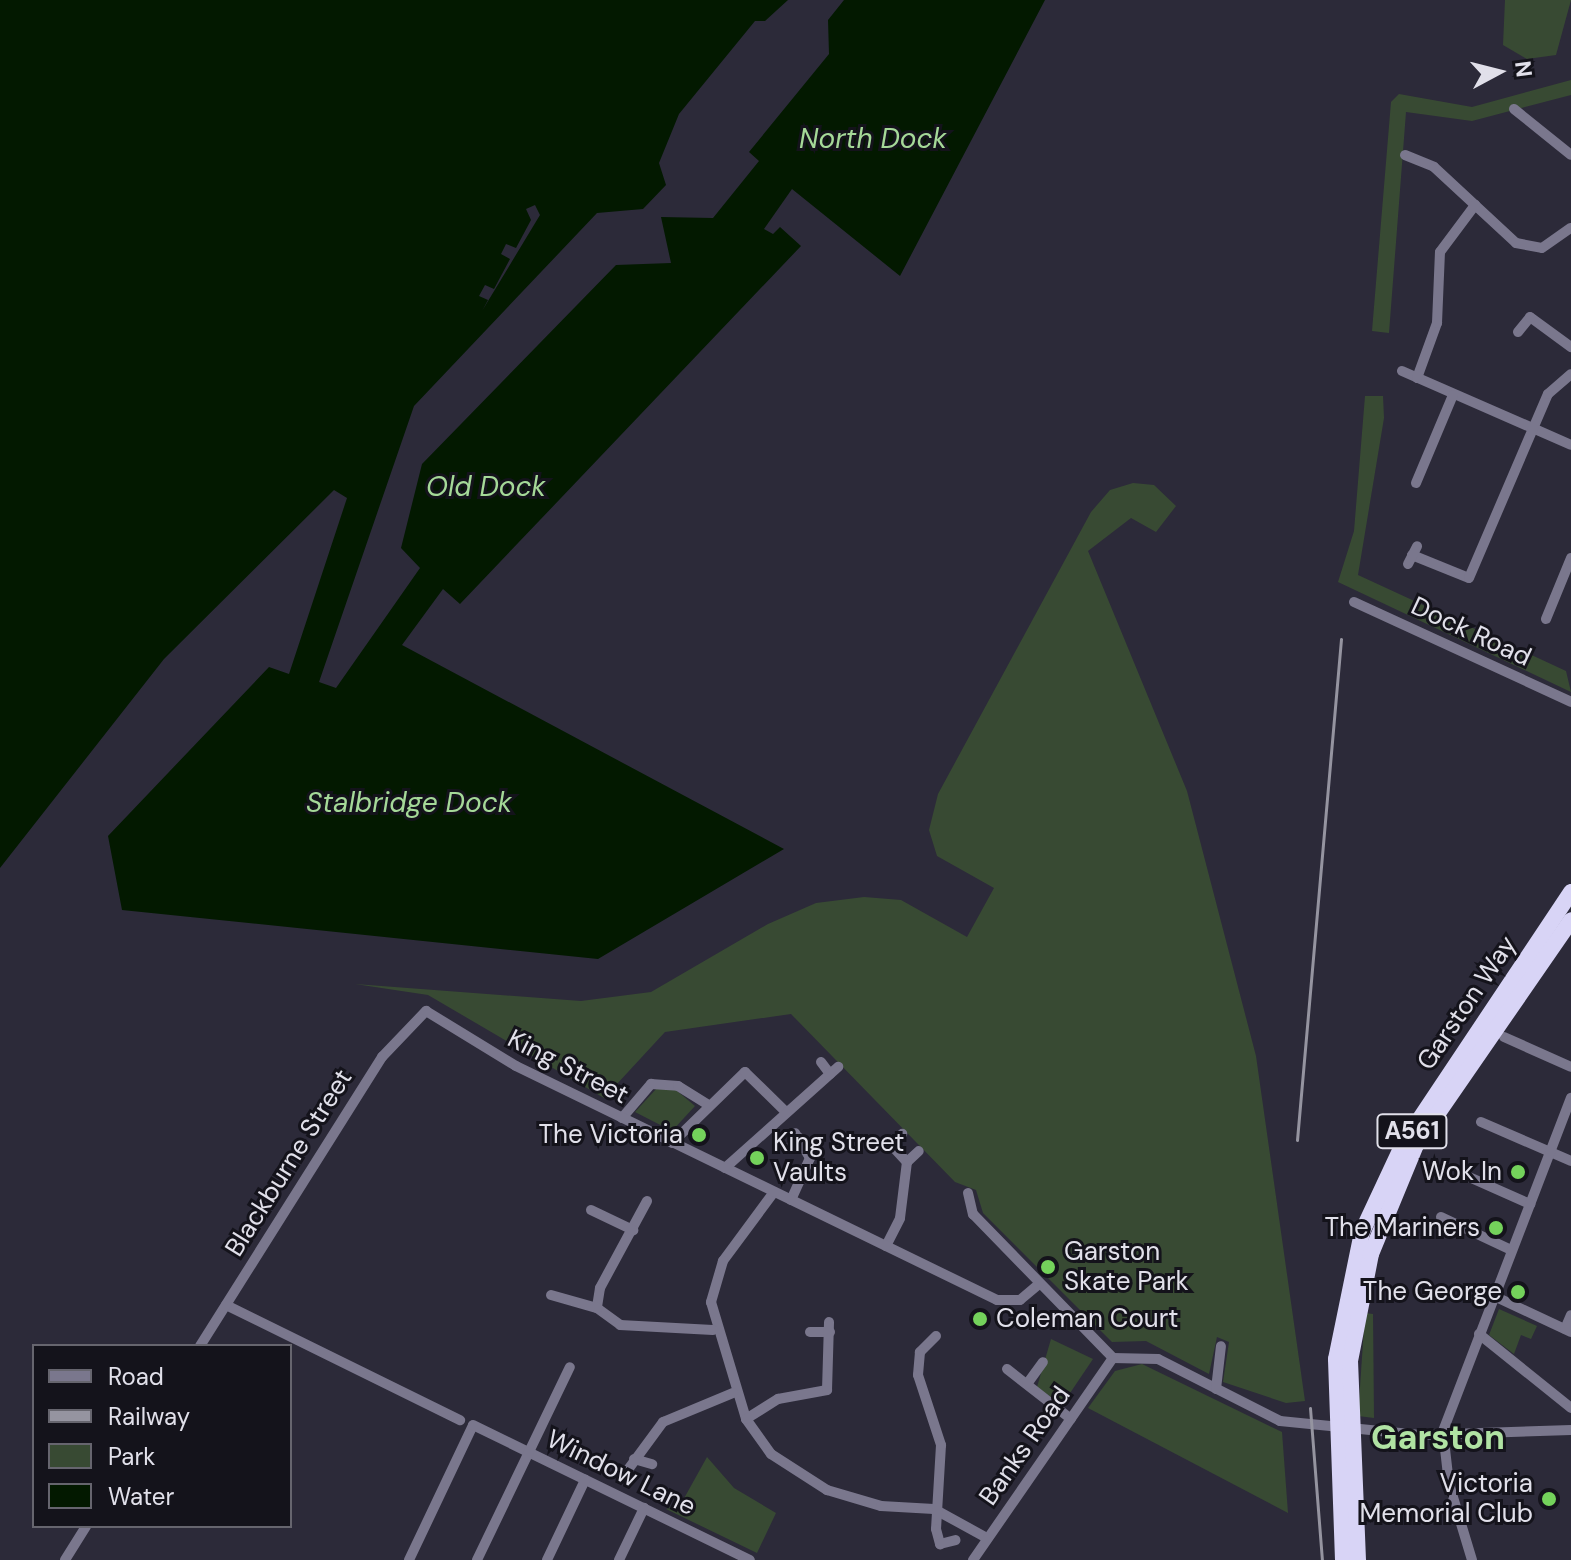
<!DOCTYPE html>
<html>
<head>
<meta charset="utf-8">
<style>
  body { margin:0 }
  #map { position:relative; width:1571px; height:1560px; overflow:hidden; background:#2c2a39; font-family:"DM Sans",sans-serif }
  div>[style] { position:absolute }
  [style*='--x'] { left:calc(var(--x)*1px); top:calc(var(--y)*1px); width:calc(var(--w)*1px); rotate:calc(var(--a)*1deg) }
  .green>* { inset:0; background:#384a33 }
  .water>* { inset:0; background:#031900 }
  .pier>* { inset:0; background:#2c2a39 }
  .minor>* { height:10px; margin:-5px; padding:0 5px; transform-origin:5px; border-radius:5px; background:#7a778d }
  .trunk>* { height:16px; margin:-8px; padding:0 8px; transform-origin:8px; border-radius:8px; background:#d8d4f6 }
  .rail>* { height:3px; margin:-1.5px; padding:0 1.5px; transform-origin:1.5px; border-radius:1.5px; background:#9594a0 }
  .dots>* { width:22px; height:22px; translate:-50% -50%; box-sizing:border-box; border:4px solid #14131b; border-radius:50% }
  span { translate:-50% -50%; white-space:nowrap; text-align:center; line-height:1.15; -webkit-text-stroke:6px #14131b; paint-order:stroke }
  .shield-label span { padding:2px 6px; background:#14131b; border:2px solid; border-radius:6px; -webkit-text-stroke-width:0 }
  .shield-label { font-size:24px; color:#e1e0ea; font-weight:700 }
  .street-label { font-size:26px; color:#e1e0ea }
  .poi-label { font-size:26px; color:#e1e0ea }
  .right { translate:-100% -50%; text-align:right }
  .left { translate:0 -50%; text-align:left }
  .water-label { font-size:28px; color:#a5d998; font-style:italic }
  .district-label { font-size:34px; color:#b0e2a3; font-weight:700 }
  .legend { position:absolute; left:32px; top:1344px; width:260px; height:184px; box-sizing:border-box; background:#14131b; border:2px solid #66656e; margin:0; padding:10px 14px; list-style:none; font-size:24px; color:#e1e0ea }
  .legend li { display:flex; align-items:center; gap:16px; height:40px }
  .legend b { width:40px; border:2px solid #66656e }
  .north { position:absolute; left:1459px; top:32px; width:80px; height:80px; -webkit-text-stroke:6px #14131b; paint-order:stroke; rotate:83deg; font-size:22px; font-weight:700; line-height:32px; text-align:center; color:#e1e0ea }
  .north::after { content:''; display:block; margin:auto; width:28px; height:36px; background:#e1e0ea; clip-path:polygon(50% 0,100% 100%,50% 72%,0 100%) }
</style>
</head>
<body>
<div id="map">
  <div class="green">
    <i style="clip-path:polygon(1505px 0,1571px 0,1556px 55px,1527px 59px,1503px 45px)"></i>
    <i style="clip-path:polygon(1571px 80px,1571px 95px,1472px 121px,1406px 112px,1389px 333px,1372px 331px,1391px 102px,1399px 94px,1472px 107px)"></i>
    <i style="clip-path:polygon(1365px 396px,1383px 396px,1384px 418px,1358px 575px,1566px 671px,1571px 692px,1338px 582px,1354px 531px)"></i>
    <i style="clip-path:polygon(1133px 483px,1154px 485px,1176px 506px,1156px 532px,1131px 518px,1088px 551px,1187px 791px,1256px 1056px,1305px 1401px,1286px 1403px,1223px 1382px,1229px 1342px,1217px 1337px,1209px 1374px,1146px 1341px,1112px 1342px,983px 1213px,976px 1190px,955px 1182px,791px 1014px,665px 1032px,604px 1098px,428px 995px,355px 984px,581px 1001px,651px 992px,768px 924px,816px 903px,864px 897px,901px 900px,967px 937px,994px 888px,937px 856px,929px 830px,938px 794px,1091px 512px,1110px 490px)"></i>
    <i style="clip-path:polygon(657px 1088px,676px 1090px,695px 1106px,672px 1131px,635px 1112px)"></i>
    <i style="clip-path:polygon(1499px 1309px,1537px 1326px,1531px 1339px,1521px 1335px,1514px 1354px,1489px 1335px)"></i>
    <i style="clip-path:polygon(1365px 1313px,1373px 1314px,1374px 1418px,1358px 1416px)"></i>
    <i style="clip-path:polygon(1051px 1339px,1093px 1359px,1062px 1405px,1037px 1387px)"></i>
    <i style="clip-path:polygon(1142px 1364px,1282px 1432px,1288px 1513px,1088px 1408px,1115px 1371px)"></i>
    <i style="clip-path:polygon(707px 1457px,734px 1488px,776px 1513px,757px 1553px,666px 1509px,682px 1502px)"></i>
  </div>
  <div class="water">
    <i style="clip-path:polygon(0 0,788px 0,765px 21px,755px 21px,679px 114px,659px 163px,666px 185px,643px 209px,597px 213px,414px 406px,319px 682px,336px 688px,420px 568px,401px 548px,422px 464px,616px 265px,671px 263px,661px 217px,713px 218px,759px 161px,749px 152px,829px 54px,828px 20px,844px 0,1045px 0,900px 276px,792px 189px,764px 229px,773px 234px,780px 227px,801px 246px,460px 604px,443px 589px,402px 645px,784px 849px,598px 959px,122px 910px,108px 836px,269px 667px,289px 674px,347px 498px,334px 490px,164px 659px,0 868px)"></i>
  </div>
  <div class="pier">
    <i style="clip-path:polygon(535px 205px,540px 215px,482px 311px,488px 300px,479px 296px,485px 285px,494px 289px,510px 259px,501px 254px,506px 244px,516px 248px,531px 220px,526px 209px)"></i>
  </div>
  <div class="minor">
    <i style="--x:1514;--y:109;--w:73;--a:38.9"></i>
    <i style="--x:1405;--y:155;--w:31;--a:22"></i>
    <i style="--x:1434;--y:167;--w:112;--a:42.8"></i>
    <i style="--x:1516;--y:243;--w:26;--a:11"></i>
    <i style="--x:1542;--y:248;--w:35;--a:-35"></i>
    <i style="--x:1518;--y:332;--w:19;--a:-51"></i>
    <i style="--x:1530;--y:317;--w:51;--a:36.2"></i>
    <i style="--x:1402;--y:371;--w:184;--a:23.6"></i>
    <i style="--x:1417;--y:378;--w:59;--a:-70"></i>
    <i style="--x:1437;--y:323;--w:71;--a:-87.6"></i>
    <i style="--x:1440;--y:252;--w:59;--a:-53.3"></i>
    <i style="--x:1416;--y:483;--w:95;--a:-67.2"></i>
    <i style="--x:1412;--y:555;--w:61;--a:22"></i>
    <i style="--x:1469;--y:578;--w:200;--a:-66.8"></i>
    <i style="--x:1548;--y:394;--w:30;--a:-41"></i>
    <i style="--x:1408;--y:564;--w:20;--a:-63"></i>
    <i style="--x:1354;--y:602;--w:239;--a:24.7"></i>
    <i style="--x:1546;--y:619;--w:66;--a:-67.7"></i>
    <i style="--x:1504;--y:1037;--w:73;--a:24.1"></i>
    <i style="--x:821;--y:1062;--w:15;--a:53"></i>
    <i style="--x:622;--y:1118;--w:45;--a:-49.5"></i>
    <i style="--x:651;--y:1084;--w:27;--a:4"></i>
    <i style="--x:678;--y:1086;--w:36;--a:32"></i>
    <i style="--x:1481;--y:1122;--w:98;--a:23.4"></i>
    <i style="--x:672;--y:1143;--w:102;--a:-44.2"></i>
    <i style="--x:745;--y:1072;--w:57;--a:44.3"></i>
    <i style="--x:788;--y:1149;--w:16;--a:-43"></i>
    <i style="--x:907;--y:1162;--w:16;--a:-43"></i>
    <i style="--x:725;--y:1168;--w:152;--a:-41.8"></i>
    <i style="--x:1460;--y:1173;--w:77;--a:23.9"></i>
    <i style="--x:774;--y:1192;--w:86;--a:126.5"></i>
    <i style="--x:723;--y:1261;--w:43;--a:106.3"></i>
    <i style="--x:711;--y:1302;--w:122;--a:73.3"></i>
    <i style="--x:746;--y:1419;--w:43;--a:54.5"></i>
    <i style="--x:771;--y:1454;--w:67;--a:32.7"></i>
    <i style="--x:827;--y:1490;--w:56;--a:16.5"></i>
    <i style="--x:881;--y:1506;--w:53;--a:3.2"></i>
    <i style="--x:934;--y:1509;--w:60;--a:28.7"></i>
    <i style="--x:968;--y:1193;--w:22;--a:77"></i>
    <i style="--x:973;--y:1214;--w:201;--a:45.8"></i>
    <i style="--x:791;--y:1200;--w:46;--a:-65.7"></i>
    <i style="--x:810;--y:1158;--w:29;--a:-121"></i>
    <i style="--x:647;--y:1201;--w:99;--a:118.4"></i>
    <i style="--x:600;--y:1288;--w:20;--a:99"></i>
    <i style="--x:597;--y:1308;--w:29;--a:36"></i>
    <i style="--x:620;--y:1325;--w:93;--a:3.1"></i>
    <i style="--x:591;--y:1210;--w:47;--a:25.5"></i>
    <i style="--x:1441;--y:1217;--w:77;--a:25.2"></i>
    <i style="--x:886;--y:1246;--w:31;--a:-63"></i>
    <i style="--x:900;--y:1218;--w:56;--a:-82.9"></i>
    <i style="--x:907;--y:1162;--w:23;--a:-133"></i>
    <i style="--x:891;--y:1145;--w:16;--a:-45"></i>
    <i style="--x:551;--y:1295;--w:48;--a:15.8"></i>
    <i style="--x:1494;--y:1296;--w:85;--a:25.1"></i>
    <i style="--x:226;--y:1305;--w:261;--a:26.2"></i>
    <i style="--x:1565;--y:1329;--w:15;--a:-67"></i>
    <i style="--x:810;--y:1332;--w:20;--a:0"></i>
    <i style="--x:1479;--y:1334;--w:118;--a:38.8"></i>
    <i style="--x:936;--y:1336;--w:23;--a:135"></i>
    <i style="--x:920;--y:1352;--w:23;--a:95"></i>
    <i style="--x:918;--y:1375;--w:74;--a:71.8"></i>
    <i style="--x:941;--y:1445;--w:84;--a:93.4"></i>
    <i style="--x:936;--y:1529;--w:16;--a:75"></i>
    <i style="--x:940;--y:1544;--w:16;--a:-14"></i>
    <i style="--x:200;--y:1346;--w:342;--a:-57.8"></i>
    <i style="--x:382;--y:1057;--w:64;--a:-46.3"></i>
    <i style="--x:426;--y:1011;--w:105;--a:31.4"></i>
    <i style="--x:516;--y:1066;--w:535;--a:25.94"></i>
    <i style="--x:997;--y:1300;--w:23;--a:0"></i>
    <i style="--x:1020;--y:1300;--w:25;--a:-40"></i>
    <i style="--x:1113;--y:1358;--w:45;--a:1.3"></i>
    <i style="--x:1158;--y:1359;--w:137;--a:26.9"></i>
    <i style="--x:1280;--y:1421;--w:141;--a:5.7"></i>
    <i style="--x:1420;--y:1435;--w:151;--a:-1.9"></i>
    <i style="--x:1007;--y:1369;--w:81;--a:38"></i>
    <i style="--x:1027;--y:1384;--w:27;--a:-54"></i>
    <i style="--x:1216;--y:1389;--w:43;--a:-83.4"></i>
    <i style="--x:746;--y:1419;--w:38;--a:-32"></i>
    <i style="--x:778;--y:1399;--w:50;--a:-10.4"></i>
    <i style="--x:827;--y:1390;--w:68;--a:-88.3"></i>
    <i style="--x:634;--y:1459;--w:19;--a:16"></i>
    <i style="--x:627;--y:1471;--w:61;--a:-53.7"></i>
    <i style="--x:663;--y:1422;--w:76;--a:-22.5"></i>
    <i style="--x:65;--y:1560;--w:40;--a:-58"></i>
    <i style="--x:409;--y:1560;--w:149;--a:-64.6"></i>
    <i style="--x:473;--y:1425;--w:308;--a:26"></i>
    <i style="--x:477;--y:1560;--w:214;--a:-64.3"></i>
    <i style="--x:547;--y:1560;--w:89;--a:-64.6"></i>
    <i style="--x:619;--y:1560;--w:58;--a:-64.3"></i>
    <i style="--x:973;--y:1560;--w:246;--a:-55.3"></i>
    <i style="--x:1472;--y:1560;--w:79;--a:-106.8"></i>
    <i style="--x:1449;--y:1484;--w:53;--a:-96.5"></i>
    <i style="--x:1443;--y:1431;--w:357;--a:-69"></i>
  </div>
  <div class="trunk">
    <i style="--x:1343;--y:1560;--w:201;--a:-92"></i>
    <i style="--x:1336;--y:1359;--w:130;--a:-78.4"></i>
    <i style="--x:1362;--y:1232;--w:97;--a:-65"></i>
    <i style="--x:1403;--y:1144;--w:303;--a:-56.3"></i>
    <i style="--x:1358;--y:1560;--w:199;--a:-92.3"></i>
    <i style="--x:1350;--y:1361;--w:109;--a:-78.9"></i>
    <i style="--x:1371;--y:1254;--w:118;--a:-67.6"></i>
    <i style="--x:1416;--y:1145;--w:273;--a:-55.4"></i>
  </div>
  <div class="rail">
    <i style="--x:1297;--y:1140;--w:503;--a:-84.98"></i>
    <i style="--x:1310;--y:1408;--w:152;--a:85.5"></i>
  </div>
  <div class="dots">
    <i style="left:699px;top:1135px;background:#74d25b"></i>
    <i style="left:757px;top:1158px;background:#74d25b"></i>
    <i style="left:1518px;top:1172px;background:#74d25b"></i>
    <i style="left:1496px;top:1228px;background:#74d25b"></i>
    <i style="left:1048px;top:1267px;background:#74d25b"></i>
    <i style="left:1518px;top:1292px;background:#74d25b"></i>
    <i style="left:980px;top:1319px;background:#74d25b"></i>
    <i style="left:1549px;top:1499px;background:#74d25b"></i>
  </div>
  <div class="shield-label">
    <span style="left:1412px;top:1131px">A561</span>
  </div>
  <div class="street-label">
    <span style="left:1471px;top:632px;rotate:25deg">Dock Road</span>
    <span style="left:1467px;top:1003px;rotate:-56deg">Garston Way</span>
    <span style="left:568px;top:1067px;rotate:27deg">King Street</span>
    <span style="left:289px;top:1163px;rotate:-58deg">Blackburne Street</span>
    <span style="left:1025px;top:1446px;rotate:-55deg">Banks Road</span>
    <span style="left:621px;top:1473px;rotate:26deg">Window Lane</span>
  </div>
  <div class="poi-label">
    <span class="right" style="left:683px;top:1135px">The Victoria</span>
    <span class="left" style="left:773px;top:1158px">King Street<br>Vaults</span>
    <span class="right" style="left:1502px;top:1172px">Wok In</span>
    <span class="right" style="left:1480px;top:1228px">The Mariners</span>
    <span class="left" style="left:1064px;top:1267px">Garston<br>Skate Park</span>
    <span class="right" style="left:1502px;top:1292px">The George</span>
    <span class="left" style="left:996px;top:1319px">Coleman Court</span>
    <span class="right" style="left:1533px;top:1499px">Victoria<br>Memorial Club</span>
  </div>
  <div class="water-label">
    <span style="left:873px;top:139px">North Dock</span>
    <span style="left:486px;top:487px">Old Dock</span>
    <span style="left:409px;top:803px">Stalbridge Dock</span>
  </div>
  <div class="district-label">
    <span style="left:1438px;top:1438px">Garston</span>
  </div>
  <ul class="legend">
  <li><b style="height:10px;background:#7a778d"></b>Road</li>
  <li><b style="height:10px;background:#9594a0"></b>Railway</li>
  <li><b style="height:22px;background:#384a33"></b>Park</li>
  <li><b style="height:22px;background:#031900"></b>Water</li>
  </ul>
  <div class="north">N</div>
</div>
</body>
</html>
